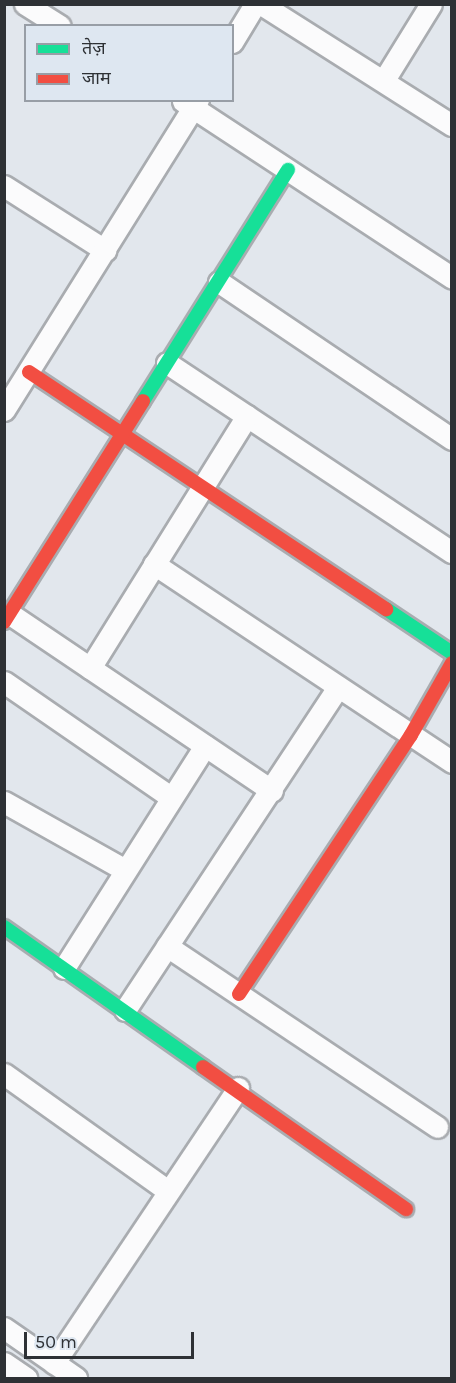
<!DOCTYPE html>
<html>
<head>
<meta charset="utf-8">
<style>
  body { margin:0 }
  #map { position:relative; width:456px; height:1383px; overflow:hidden; background:#e2e7ed; font-family:Karla,"Noto Sans Devanagari",sans-serif }
  div>[style] { position:absolute }
  [style*='--x'] { left:calc(var(--x)*1px); top:calc(var(--y)*1px); width:calc(var(--w)*1px); rotate:calc(var(--a)*1deg) }
  .roads { filter:drop-shadow(2px 0 #a9acb0) drop-shadow(-2px 0 #a9acb0) drop-shadow(0 2px #a9acb0) drop-shadow(0 -2px #a9acb0) }
  .street>* { height:21px; margin:-10.5px; padding:0 10.5px; transform-origin:10.5px; border-radius:10.5px; background:#fbfbfc }
  .fast>* { height:14px; margin:-7px; padding:0 7px; transform-origin:7px; border-radius:7px; background:#16e098 }
  .jam>* { height:14px; margin:-7px; padding:0 7px; transform-origin:7px; border-radius:7px; background:#f24e42 }
  span { translate:-50% -50%; white-space:nowrap; text-align:center; line-height:1.15; -webkit-text-stroke:4.5px #dee7f1; paint-order:stroke }
  .frame { position:absolute; inset:0; border:6px solid #2e3135; pointer-events:none }
  .legend { position:absolute; left:24px; top:24px; width:210px; height:78px; box-sizing:border-box; background:#dee7f1; border:2px solid #989ea6; margin:0; padding:8px 10px; list-style:none; font-size:18px; color:#2e3135 }
  .legend li { display:flex; align-items:center; gap:12px; height:30px }
  .legend b { width:30px; border:2px solid #989ea6 }
  .scale { position:absolute; left:24px; top:1332px; width:170px; height:27px; box-sizing:border-box; border:3px solid #2e3135; border-top:0; padding-left:8px; font-size:18px; line-height:21px; white-space:nowrap; color:#2e3135; -webkit-text-stroke:4px #dee7f1; paint-order:stroke }
</style>
</head>
<body>
<div id="map">
  <div class="roads">
    <div class="street">
      <i style="--x:25;--y:4;--w:41;--a:32.2"></i>
      <i style="--x:261;--y:4;--w:226;--a:32.4"></i>
      <i style="--x:232;--y:42;--w:44;--a:-58.8"></i>
      <i style="--x:384;--y:80;--w:89;--a:-58.3"></i>
      <i style="--x:183;--y:101;--w:322;--a:33.3"></i>
      <i style="--x:4;--y:186;--w:120;--a:32.4"></i>
      <i style="--x:219;--y:282;--w:281;--a:34"></i>
      <i style="--x:167;--y:363;--w:342;--a:33.6"></i>
      <i style="--x:4;--y:410;--w:366;--a:-58"></i>
      <i style="--x:154;--y:564;--w:358;--a:33.6"></i>
      <i style="--x:10;--y:614;--w:316;--a:34"></i>
      <i style="--x:90;--y:668;--w:297;--a:-58.1"></i>
      <i style="--x:4;--y:682;--w:203;--a:34.6"></i>
      <i style="--x:4;--y:802;--w:139;--a:29.3"></i>
      <i style="--x:167;--y:946;--w:325;--a:33.8"></i>
      <i style="--x:64;--y:968;--w:263;--a:-57.6"></i>
      <i style="--x:125;--y:1010;--w:387;--a:-56.6"></i>
      <i style="--x:4;--y:1074;--w:201;--a:35.5"></i>
      <i style="--x:4;--y:1328;--w:88;--a:34.8"></i>
      <i style="--x:4;--y:1363;--w:27;--a:34"></i>
      <i style="--x:54;--y:1363;--w:331;--a:-56.2"></i>
    </div>
    <div class="fast">
      <i style="--x:143;--y:401;--w:273;--a:-57.9"></i>
      <i style="--x:386;--y:609;--w:79;--a:33.7"></i>
      <i style="--x:4;--y:927;--w:243;--a:35.1"></i>
    </div>
    <div class="jam">
      <i style="--x:29;--y:372;--w:429;--a:33.6"></i>
      <i style="--x:4;--y:622;--w:261;--a:-57.8"></i>
      <i style="--x:239;--y:994;--w:311;--a:-56.4"></i>
      <i style="--x:411;--y:735;--w:83;--a:-60.3"></i>
      <i style="--x:203;--y:1067;--w:248;--a:35"></i>
    </div>
  </div>
  <div class="frame"></div>
  <ul class="legend">
  <li><b style="height:8px;background:#16e098"></b>तेज़</li>
  <li><b style="height:8px;background:#f24e42"></b>जाम</li>
  </ul>
  <div class="scale">50 m</div>
</div>
</body>
</html>
